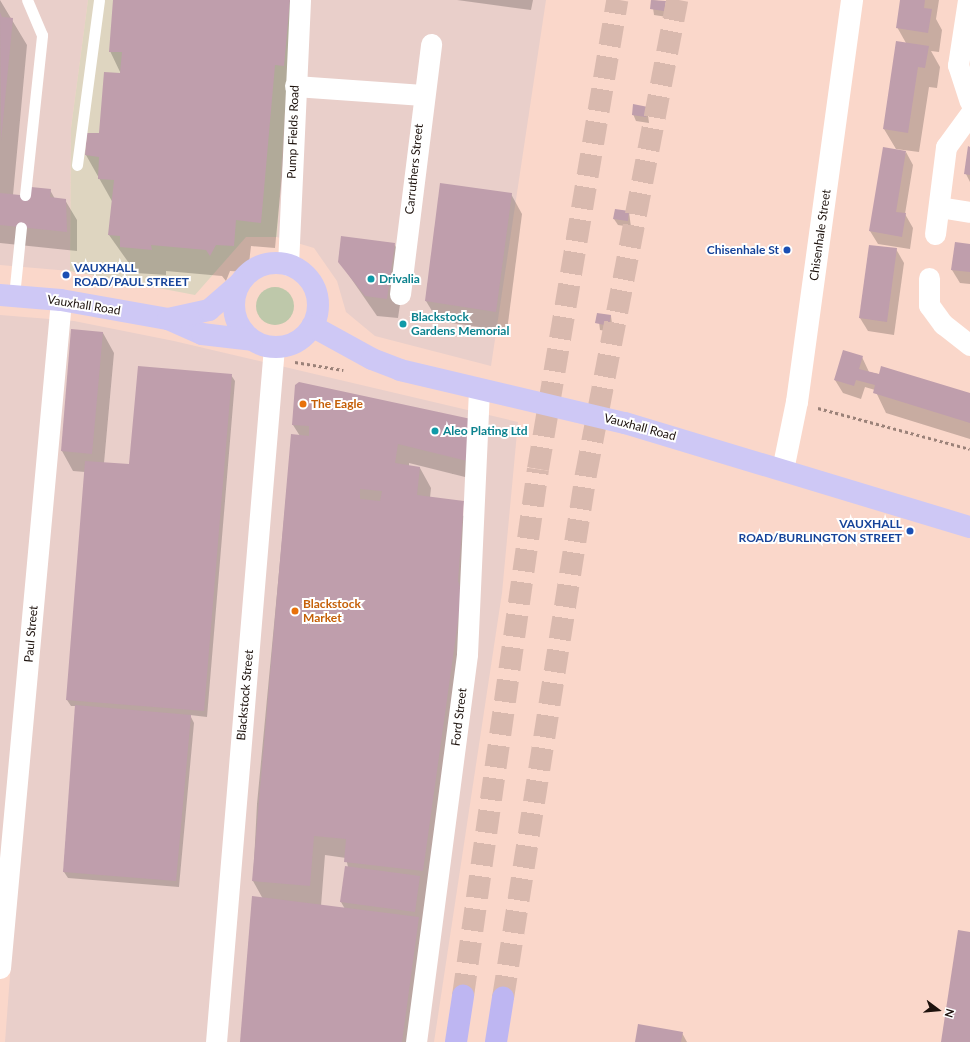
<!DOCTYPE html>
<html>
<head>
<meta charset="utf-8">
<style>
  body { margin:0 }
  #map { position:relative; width:970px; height:1042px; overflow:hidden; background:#fad7ca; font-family:Lato,sans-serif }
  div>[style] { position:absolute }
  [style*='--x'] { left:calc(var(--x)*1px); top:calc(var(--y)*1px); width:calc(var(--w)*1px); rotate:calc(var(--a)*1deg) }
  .industrial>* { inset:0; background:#e9cfca }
  .education>* { inset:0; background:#ded5c0 }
  .green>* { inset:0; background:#bec8aa }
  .round { border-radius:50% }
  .shadow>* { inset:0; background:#0003 }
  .building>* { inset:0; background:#bf9eac }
  .trunk-tunnel>* { height:22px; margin-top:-11px; transform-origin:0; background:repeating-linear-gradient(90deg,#d9b9ae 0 22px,transparent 0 33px) }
  .path>* { height:2.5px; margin-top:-1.25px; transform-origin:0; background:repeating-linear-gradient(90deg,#9b8279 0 3px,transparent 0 6px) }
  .service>* { height:11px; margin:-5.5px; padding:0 5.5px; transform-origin:5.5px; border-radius:5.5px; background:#fff }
  .minor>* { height:21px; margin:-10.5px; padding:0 10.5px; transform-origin:10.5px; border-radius:10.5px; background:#fff }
  .tertiary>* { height:22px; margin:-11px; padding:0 11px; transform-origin:11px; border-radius:11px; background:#fff }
  .primary>* { height:22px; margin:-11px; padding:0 11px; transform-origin:11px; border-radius:11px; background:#cec8f5 }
  .primary>.ring { margin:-11px; padding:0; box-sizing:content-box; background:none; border:22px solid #cec8f5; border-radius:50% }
  .trunk>* { height:22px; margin:-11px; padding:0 11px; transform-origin:11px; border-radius:11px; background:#beb6f2 }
  .dots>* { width:11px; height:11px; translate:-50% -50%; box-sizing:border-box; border:2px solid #fff; border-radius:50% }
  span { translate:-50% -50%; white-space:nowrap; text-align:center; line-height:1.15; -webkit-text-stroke:4px #fff; paint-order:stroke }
  .street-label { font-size:12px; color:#1d120d }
  .transit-label { font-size:12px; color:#164399; font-weight:700 }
  .right { translate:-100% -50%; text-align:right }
  .left { translate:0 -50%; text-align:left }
  .culture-label { font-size:12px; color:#0d838f; font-weight:700 }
  .food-label { font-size:12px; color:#c56008; font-weight:700 }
  .north { position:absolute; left:918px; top:990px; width:40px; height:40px; -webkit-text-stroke:3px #fff; paint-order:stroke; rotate:106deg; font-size:11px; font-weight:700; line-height:16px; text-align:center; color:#1d120d }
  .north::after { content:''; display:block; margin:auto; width:14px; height:18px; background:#1d120d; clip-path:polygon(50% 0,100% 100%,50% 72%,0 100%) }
</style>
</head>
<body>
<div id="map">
  <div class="industrial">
    <i style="clip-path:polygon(0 0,88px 0,71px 128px,70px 271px,0 265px)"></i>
    <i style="clip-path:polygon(292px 0,546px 0,491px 366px,375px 336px,346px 312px,337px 281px,314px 248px,277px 237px)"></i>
    <i style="clip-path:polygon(0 315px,74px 321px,174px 341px,518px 422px,502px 593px,434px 1042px,5px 1042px,12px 949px,0 948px)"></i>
  </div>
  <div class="education">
    <i style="clip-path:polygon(88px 0,292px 0,277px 237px,246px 237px,195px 295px,70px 271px,71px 128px)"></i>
  </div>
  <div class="green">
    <i class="round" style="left:256px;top:287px;width:38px;height:38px"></i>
  </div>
  <div class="shadow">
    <i style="clip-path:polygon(0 0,27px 45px,13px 195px,31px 197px,50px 190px,55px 199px,65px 200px,77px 220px,77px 251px,0 243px)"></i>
    <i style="clip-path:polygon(114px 0,299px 0,275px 248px,251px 246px,248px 272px,230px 271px,226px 281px,222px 276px,166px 271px,166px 275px,136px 273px,109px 235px,113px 203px,86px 155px,100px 134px,121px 74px,110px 51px)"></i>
    <i style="clip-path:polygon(457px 0,533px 0,531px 10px)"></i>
    <i style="clip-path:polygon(652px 0,665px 2px,667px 17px,654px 15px)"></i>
    <i style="clip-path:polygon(901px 0,939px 0,936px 19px,942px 30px,939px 52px,931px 51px,940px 67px,937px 88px,929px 87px,919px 152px,896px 149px,884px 129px,906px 43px,897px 27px)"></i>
    <i style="clip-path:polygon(647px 107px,649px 123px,636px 121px,633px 114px)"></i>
    <i style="clip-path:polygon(970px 148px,970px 182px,966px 174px)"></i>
    <i style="clip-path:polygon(906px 152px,913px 165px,905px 214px,913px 228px,910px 249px,878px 244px,870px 231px)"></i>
    <i style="clip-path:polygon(441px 184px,511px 194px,522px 214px,507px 331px,438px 321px,426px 301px)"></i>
    <i style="clip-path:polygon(629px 212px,631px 227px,618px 225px,614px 219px)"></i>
    <i style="clip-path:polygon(394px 244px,406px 264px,398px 318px,377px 316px,339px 261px)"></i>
    <i style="clip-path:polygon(970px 245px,970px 284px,960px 283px,952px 270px)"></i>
    <i style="clip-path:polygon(896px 249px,904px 263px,894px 335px,868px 331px,860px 318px)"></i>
    <i style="clip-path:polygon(598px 314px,611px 316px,613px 332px,600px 330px)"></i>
    <i style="clip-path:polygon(72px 330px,103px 333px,114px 353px,104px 463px,130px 466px,231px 375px,235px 381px,207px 717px,190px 715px,194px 723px,179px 887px,68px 878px,64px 872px,76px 706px,71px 706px,67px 700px,85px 472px,73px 471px,62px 451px)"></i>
    <i style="clip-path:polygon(862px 357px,869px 372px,970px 394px,970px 439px,886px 413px,875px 390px,865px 387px,861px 399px,843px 393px,835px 380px)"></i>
    <i style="clip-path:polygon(evenodd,470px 420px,477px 480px,409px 463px,409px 466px,420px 468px,431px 488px,430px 498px,475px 522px,417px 1042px,241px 1042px,263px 899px,253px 881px,257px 804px,292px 435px,300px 436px,293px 425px,470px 420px,325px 855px,346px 858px,348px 867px,341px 902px,345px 909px,321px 906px,325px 855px)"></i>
    <i style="clip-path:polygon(682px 1033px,687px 1042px,636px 1042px)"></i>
  </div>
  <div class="building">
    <i style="clip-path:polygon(113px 0,290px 0,284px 66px,275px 65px,261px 223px,236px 220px,234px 246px,216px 245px,210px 256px,206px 250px,151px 245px,152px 250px,120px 247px,120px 236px,108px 235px,114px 180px,98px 179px,99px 157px,85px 155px,87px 133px,99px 133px,104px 72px,120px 73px,122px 52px,109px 52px)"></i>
    <i style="clip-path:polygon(651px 0,666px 1px,664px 11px,650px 9px)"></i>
    <i style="clip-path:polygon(900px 0,925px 0,924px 8px,932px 9px,928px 33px,896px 28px)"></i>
    <i style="clip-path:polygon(0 12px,2px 17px,13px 18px,1px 141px)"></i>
    <i style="clip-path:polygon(896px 41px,929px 46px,925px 68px,918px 67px,908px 133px,883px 129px)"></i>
    <i style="clip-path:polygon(633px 104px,648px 107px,646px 117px,632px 115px)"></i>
    <i style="clip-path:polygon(968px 146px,970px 147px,970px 175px,964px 174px)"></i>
    <i style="clip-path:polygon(883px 147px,906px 151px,896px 212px,906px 213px,902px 237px,869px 231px)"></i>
    <i style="clip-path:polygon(440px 183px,512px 193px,496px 312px,425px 301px)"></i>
    <i style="clip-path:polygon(31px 187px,51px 189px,50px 197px,66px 199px,67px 232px,0 225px,0 193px,30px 196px)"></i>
    <i style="clip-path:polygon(615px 209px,629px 211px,628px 221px,613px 219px)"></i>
    <i style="clip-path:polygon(341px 236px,395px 243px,387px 299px,365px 296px,338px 262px)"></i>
    <i style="clip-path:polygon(955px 242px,970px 244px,970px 272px,951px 270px)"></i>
    <i style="clip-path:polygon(869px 245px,897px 248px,887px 322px,859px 318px)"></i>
    <i style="clip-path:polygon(597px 313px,611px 315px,609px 326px,595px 323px)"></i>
    <i style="clip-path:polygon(71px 329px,103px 332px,92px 454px,61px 451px)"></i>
    <i style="clip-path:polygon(843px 350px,863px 356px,859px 369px,879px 374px,881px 366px,970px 393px,970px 423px,873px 393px,875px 385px,856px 380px,854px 386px,834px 380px)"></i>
    <i style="clip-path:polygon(138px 366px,232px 374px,204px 711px,66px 700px,85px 461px,129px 464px)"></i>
    <i style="clip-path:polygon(evenodd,299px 382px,471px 419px,467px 461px,398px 444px,395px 463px,420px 467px,417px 495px,464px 501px,458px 581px,462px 592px,423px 871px,344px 862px,346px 839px,314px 836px,310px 886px,252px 881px,291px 434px,309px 436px,309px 426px,292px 425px,295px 385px,299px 382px,360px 489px,382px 491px,380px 501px,360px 499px,360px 489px)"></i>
    <i style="clip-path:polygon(75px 705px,191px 715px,176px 881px,63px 872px)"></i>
    <i style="clip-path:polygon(345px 866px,420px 876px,415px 912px,340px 902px)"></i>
    <i style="clip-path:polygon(252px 896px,419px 917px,402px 1042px,240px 1042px)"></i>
    <i style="clip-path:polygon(958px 930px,970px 932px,970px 1042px,941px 1042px)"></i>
    <i style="clip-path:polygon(638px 1024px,683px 1032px,681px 1042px,635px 1042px)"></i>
  </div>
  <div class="trunk-tunnel">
    <i style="--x:463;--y:996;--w:532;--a:-81.9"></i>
    <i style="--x:538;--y:469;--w:476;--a:-80.4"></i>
    <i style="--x:503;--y:998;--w:531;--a:-81"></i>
    <i style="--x:586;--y:474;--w:483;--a:-79.1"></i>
  </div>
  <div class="path">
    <i style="--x:295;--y:362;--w:49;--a:9.5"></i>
    <i style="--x:818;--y:408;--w:157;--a:15.1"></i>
  </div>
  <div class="service">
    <i style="--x:77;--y:165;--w:166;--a:-82.4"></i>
    <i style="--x:25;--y:195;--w:161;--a:-83.9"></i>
    <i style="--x:42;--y:35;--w:38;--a:-113"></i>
    <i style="--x:14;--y:296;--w:69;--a:-84.2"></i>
  </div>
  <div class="minor">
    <i style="--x:968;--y:0;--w:66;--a:98.7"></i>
    <i style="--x:958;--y:65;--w:38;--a:72"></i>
    <i style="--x:295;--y:86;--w:128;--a:4"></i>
    <i style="--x:939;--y:207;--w:31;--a:9"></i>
    <i style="--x:935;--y:234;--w:88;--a:-82.8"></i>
    <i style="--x:946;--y:147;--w:41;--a:-54"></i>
    <i style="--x:288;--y:265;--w:265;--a:-87.4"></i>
    <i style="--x:929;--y:278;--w:27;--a:90"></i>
    <i style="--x:929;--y:305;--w:24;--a:54"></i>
    <i style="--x:943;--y:324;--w:34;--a:38"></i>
    <i style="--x:400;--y:294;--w:252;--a:-82.9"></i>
    <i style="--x:0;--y:968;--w:671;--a:-84.78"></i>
    <i style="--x:216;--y:1042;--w:697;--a:-85.23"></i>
    <i style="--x:416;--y:1042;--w:391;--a:-82.5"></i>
    <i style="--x:467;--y:654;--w:264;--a:-87.4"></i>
  </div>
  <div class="tertiary">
    <i style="--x:783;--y:470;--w:69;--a:-78.4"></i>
    <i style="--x:797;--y:402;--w:406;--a:-82.2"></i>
  </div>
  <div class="primary">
    <i class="ring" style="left:234px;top:263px;width:62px;height:62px"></i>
    <i style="--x:0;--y:295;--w:61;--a:4.7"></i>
    <i style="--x:61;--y:300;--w:109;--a:10.1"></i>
    <i style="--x:168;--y:319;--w:37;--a:24"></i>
    <i style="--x:202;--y:334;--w:50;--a:6.8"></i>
    <i style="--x:168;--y:319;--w:42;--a:-12.4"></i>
    <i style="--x:209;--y:310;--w:40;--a:-41"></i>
    <i style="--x:312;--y:326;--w:68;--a:28.8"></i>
    <i style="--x:372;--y:359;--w:30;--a:21"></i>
    <i style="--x:400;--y:370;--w:231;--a:13.3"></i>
    <i style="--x:625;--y:423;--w:360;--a:16.8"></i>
  </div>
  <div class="trunk">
    <i style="--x:456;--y:1042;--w:47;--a:-81.3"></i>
    <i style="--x:496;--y:1042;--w:45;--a:-81"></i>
  </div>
  <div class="dots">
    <i style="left:787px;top:250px;background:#1a4fb4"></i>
    <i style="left:66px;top:275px;background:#1a4fb4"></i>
    <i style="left:371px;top:279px;background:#0f9aa8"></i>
    <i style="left:403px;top:324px;background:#0f9aa8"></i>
    <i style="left:303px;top:404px;background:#e8710a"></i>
    <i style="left:435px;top:431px;background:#0f9aa8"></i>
    <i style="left:910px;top:531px;background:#1a4fb4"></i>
    <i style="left:295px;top:611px;background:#e8710a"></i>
  </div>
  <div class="street-label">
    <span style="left:293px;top:132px;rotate:-88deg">Pump Fields Road</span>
    <span style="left:414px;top:169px;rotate:-84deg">Carruthers Street</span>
    <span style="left:820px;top:235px;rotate:-82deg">Chisenhale Street</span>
    <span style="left:84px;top:305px;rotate:9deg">Vauxhall Road</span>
    <span style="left:640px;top:427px;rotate:15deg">Vauxhall Road</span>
    <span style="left:31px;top:634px;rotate:-85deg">Paul Street</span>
    <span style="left:245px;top:695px;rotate:-85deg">Blackstock Street</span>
    <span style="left:459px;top:717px;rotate:-83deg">Ford Street</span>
  </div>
  <div class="transit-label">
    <span class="right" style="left:779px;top:250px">Chisenhale St</span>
    <span class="left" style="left:74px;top:275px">VAUXHALL<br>ROAD/PAUL STREET</span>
    <span class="right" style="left:902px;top:531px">VAUXHALL<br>ROAD/BURLINGTON STREET</span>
  </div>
  <div class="culture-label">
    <span class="left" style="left:379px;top:279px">Drivalia</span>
    <span class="left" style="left:411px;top:324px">Blackstock<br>Gardens Memorial</span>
    <span class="left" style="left:443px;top:431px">Aleo Plating Ltd</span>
  </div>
  <div class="food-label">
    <span class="left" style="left:311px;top:404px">The Eagle</span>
    <span class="left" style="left:303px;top:611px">Blackstock<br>Market</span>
  </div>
  <div class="north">N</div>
</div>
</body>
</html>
